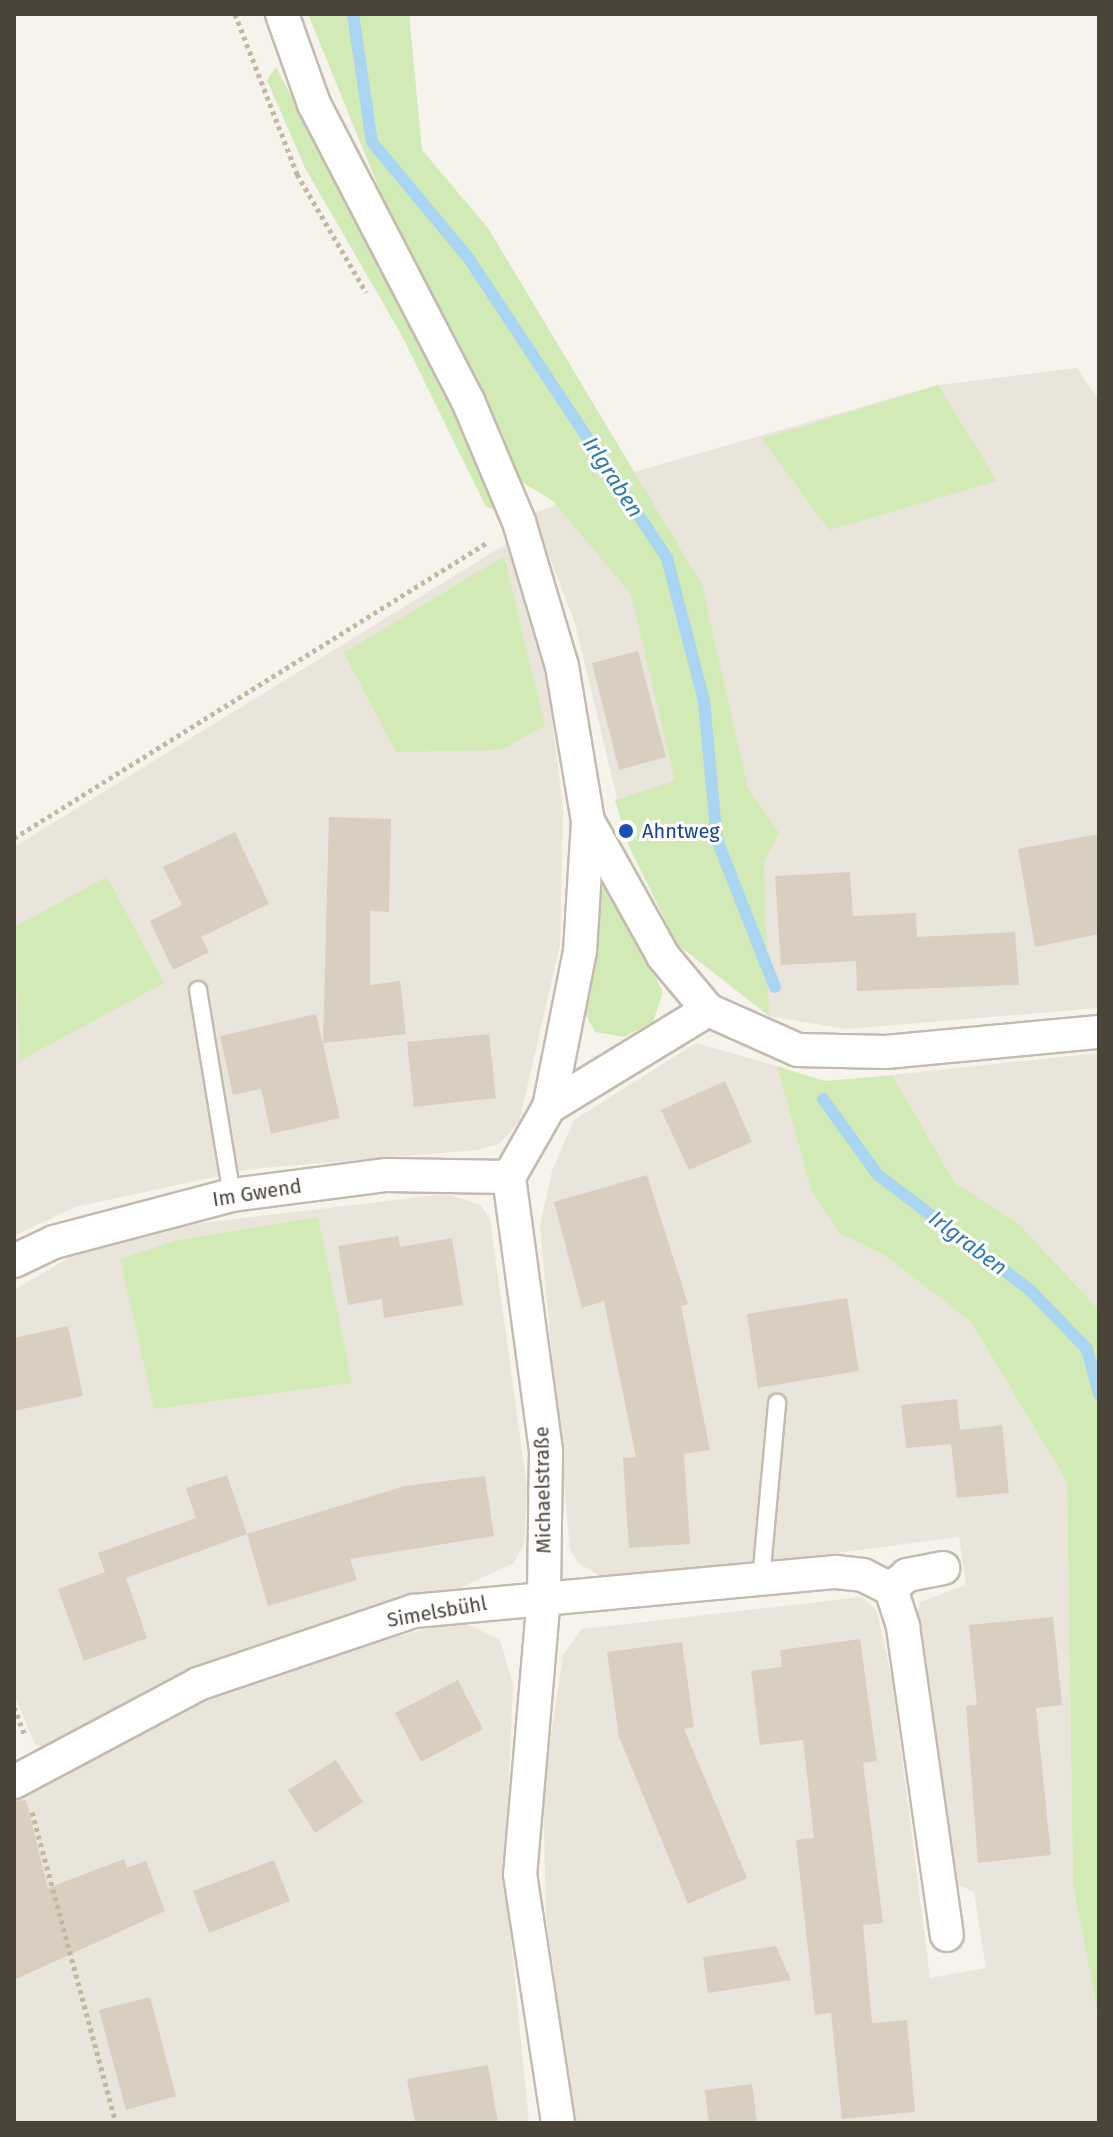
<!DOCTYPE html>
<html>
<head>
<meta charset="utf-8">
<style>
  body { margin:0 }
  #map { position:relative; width:1113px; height:2137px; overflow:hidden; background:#f6f3ec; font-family:"Fira Sans",sans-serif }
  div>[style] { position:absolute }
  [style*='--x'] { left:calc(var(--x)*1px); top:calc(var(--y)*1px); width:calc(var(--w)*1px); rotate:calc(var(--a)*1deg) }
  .residential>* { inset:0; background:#eae5da }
  .green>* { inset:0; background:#d2eab5 }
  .stream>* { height:12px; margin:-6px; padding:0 6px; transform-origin:6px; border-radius:6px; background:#a9d4f2 }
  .building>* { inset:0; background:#d8cfc1 }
  .path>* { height:5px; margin-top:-2.5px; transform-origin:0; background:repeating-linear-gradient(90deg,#c4b79f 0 4px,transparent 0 8px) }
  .roads { filter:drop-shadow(2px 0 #c2bbae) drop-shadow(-2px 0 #c2bbae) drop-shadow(0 2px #c2bbae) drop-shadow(0 -2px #c2bbae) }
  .lane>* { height:16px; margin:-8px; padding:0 8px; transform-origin:8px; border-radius:8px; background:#fff }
  .street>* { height:32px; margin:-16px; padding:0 16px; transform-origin:16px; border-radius:16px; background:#fff }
  .dots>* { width:22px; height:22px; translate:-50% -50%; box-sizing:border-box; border:4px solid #fff; border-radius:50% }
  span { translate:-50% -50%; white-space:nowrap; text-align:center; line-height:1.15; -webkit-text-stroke:6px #fff; paint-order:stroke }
  .transit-label { font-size:20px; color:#164399 }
  .left { translate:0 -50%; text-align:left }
  .street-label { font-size:20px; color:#4b4439 }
  .water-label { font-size:22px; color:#2e7ab2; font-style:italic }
  .frame { position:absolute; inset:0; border:16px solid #4b4439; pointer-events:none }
</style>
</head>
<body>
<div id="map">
  <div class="residential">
    <i style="clip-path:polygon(1077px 368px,1099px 401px,1099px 1008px,846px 1029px,769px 1016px,677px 944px,628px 844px,575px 623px,533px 514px,634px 472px,938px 385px)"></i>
    <i style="clip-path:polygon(511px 541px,547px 674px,563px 809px,560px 945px,519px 1122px,499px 1144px,477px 1150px,251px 1169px,75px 1207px,14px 1236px,14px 847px)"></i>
    <i style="clip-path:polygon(696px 1043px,777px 1066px,811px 1190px,839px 1233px,883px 1254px,971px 1322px,1067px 1482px,1073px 1885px,1099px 2020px,1099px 2123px,575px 2123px,546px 1916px,543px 1789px,563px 1655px,582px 1629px,862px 1597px,877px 1611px,892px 1680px,930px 1978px,986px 1968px,974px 1892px,954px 1883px,915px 1625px,920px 1602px,966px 1585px,959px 1537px,611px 1582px,578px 1563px,570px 1549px,540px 1226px,552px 1171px,574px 1120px)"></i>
    <i style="clip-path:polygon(1099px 1053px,1099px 1310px,1017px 1222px,955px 1183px,892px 1075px)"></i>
    <i style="clip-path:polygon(446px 1194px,481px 1205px,490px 1219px,527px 1487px,524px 1544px,514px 1563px,458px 1589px,253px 1646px,149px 1689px,44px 1748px,35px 1744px,14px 1695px,14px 1290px,75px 1254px,160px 1228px)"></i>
    <i style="clip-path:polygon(459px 1620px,500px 1640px,513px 1684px,505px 1879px,529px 2123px,14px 2123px,14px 1798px,128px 1732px,211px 1698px,295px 1664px)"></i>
  </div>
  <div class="green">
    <i style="clip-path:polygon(308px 14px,409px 14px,422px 150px,488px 228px,702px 585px,748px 788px,779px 833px,764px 862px,769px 1016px,677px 944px,628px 844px,615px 800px,675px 781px,631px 594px,553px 501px,522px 482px,389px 213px)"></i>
    <i style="clip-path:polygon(276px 67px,457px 407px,499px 510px,486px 507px,401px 334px,305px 168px,267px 80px)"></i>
    <i style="clip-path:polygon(938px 385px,997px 481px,829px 530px,762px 439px)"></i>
    <i style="clip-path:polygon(504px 556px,545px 726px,501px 750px,396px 752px,344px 653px)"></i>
    <i style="clip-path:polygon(107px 877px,164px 983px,19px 1061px,14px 927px)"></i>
    <i style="clip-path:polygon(607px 885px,663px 992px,653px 1022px,624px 1037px,595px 1032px,584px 1011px,597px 886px)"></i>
    <i style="clip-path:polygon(777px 1066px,825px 1081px,892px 1075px,955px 1183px,1017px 1222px,1099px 1310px,1099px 2020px,1073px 1885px,1067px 1482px,971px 1322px,883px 1254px,839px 1233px,811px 1190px)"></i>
    <i style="clip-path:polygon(318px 1217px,352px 1383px,154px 1409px,120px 1259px,178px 1240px)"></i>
  </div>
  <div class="stream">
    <i style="--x:353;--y:14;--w:129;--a:81.6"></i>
    <i style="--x:372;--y:142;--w:152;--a:50.3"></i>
    <i style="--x:469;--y:259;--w:359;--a:56.5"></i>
    <i style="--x:667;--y:558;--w:148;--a:75.5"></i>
    <i style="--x:704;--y:701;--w:140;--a:84.7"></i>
    <i style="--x:717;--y:840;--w:158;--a:68.5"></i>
    <i style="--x:823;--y:1099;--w:94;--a:54.1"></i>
    <i style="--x:878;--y:1175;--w:191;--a:37.1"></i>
    <i style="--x:1030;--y:1290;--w:82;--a:46"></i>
    <i style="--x:1087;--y:1349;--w:47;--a:75.1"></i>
  </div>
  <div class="building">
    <i style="clip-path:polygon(638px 651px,666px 757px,619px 770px,592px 663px)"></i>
    <i style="clip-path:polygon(329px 817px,391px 819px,389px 912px,370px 911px,370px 985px,400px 981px,406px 1034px,323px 1043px)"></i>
    <i style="clip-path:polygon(235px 832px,269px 904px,201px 937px,209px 952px,173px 970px,150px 921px,182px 905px,163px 867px)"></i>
    <i style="clip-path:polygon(1099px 834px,1099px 934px,1035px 947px,1018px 849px)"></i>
    <i style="clip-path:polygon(850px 872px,853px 916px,916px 913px,917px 937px,1015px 932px,1019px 985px,857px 991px,856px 961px,781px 965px,775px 876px)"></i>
    <i style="clip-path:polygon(316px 1014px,340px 1118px,271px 1134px,261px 1089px,233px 1095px,220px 1036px)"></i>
    <i style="clip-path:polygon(489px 1034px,496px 1098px,414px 1107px,407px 1042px)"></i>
    <i style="clip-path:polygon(725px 1081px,752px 1142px,689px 1170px,661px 1110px)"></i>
    <i style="clip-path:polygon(647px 1175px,688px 1304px,681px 1306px,710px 1450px,684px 1454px,690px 1544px,629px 1548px,623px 1458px,636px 1457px,604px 1301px,582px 1308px,554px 1202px)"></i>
    <i style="clip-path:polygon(398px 1236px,400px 1247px,452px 1238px,463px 1305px,384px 1318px,382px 1299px,348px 1305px,338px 1246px)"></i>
    <i style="clip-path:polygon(847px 1298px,859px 1371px,758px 1388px,747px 1314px)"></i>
    <i style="clip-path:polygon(68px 1326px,83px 1396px,14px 1411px,14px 1338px)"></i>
    <i style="clip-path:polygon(957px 1399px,960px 1430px,1002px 1425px,1009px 1493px,957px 1498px,951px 1444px,906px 1448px,901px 1405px)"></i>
    <i style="clip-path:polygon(227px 1475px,247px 1534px,126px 1578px,147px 1638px,84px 1661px,58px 1589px,105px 1572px,98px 1553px,196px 1518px,186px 1488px)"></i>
    <i style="clip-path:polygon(485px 1476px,494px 1536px,350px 1559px,357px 1580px,268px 1606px,247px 1534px,405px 1486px)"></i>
    <i style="clip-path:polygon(1053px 1617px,1062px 1705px,1036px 1708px,1051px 1855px,978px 1863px,966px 1706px,977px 1705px,969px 1625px)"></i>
    <i style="clip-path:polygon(860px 1639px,877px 1761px,863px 1763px,883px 1923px,863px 1925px,872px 2023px,907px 2020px,915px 2112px,842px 2119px,831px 2013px,815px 2015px,796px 1840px,814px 1838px,803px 1740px,760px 1745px,751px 1671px,782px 1667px,780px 1650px)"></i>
    <i style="clip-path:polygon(682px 1642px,694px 1727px,684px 1729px,747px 1878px,688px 1904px,619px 1737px,607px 1652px)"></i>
    <i style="clip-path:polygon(458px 1680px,483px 1729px,421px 1762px,395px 1713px)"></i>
    <i style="clip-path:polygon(336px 1760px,363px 1802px,315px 1833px,288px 1790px)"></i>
    <i style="clip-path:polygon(26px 1800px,48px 1888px,124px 1859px,127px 1868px,146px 1861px,165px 1911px,14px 1980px,14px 1801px)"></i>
    <i style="clip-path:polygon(274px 1860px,290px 1901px,209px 1933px,193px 1891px)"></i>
    <i style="clip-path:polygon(776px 1946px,791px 1980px,708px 1993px,703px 1957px)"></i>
    <i style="clip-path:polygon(150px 1997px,176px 2096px,126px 2110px,99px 2010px)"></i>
    <i style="clip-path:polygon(488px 2065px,498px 2123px,415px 2123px,407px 2079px)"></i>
    <i style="clip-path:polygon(752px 2084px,757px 2123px,709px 2123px,705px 2090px)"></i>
  </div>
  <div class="path">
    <i style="--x:235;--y:14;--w:172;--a:68.8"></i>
    <i style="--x:297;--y:174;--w:137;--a:59.7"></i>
    <i style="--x:14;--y:838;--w:559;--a:-31.98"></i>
    <i style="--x:14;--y:1707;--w:31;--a:69"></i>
    <i style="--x:32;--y:1812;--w:322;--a:74.9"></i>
  </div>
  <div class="roads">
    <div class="lane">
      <i style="--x:198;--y:990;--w:208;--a:80.6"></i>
      <i style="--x:761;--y:1580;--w:178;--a:-84.8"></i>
    </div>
    <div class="street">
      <i style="--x:282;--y:14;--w:96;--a:70.4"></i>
      <i style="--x:314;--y:104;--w:335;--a:62.6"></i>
      <i style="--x:468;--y:401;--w:131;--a:67.1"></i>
      <i style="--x:519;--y:522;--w:150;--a:73.4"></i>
      <i style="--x:562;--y:666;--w:157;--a:80.5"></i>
      <i style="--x:588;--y:821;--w:130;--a:93.5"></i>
      <i style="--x:580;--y:951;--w:159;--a:101.2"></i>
      <i style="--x:549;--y:1107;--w:81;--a:119.7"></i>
      <i style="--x:509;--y:1177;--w:275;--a:82.3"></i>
      <i style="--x:546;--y:1450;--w:146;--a:90.8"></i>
      <i style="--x:544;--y:1596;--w:279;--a:94.9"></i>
      <i style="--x:520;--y:1874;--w:252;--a:81.3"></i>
      <i style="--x:588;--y:821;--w:154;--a:60.9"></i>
      <i style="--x:663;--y:956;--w:70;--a:50.2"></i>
      <i style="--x:708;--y:1010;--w:98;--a:24"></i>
      <i style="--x:798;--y:1050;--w:88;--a:1.3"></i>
      <i style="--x:886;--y:1052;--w:214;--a:-5.4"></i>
      <i style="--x:549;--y:1107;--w:186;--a:-31.4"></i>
      <i style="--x:14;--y:1261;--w:44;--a:-25.4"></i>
      <i style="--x:54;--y:1242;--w:184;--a:-14.8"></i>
      <i style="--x:232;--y:1195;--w:156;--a:-7.4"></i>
      <i style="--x:387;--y:1175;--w:122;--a:0.9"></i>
      <i style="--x:891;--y:1589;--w:21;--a:-41"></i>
      <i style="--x:907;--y:1575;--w:37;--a:-11"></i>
      <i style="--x:14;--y:1782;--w:208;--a:-28"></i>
      <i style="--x:198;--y:1684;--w:228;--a:-18.7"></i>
      <i style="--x:414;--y:1611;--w:424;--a:-5.3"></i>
      <i style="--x:836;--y:1572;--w:27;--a:6"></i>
      <i style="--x:863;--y:1575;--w:31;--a:27"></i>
      <i style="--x:891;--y:1589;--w:40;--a:72"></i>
      <i style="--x:903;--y:1627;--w:311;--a:81.9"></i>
    </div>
  </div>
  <div class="dots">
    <i style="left:626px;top:831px;background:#1a4fb4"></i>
  </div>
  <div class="transit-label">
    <span class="left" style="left:642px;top:831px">Ahntweg</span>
  </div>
  <div class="street-label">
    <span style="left:257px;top:1193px;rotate:-9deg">Im Gwend</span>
    <span style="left:543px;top:1490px;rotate:-91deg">Michaelstraße</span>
    <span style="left:437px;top:1612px;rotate:-10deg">Simelsbühl</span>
  </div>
  <div class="water-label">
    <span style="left:613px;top:477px;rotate:57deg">Irlgraben</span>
    <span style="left:968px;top:1243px;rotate:37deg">Irlgraben</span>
  </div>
  <div class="frame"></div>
</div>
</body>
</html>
